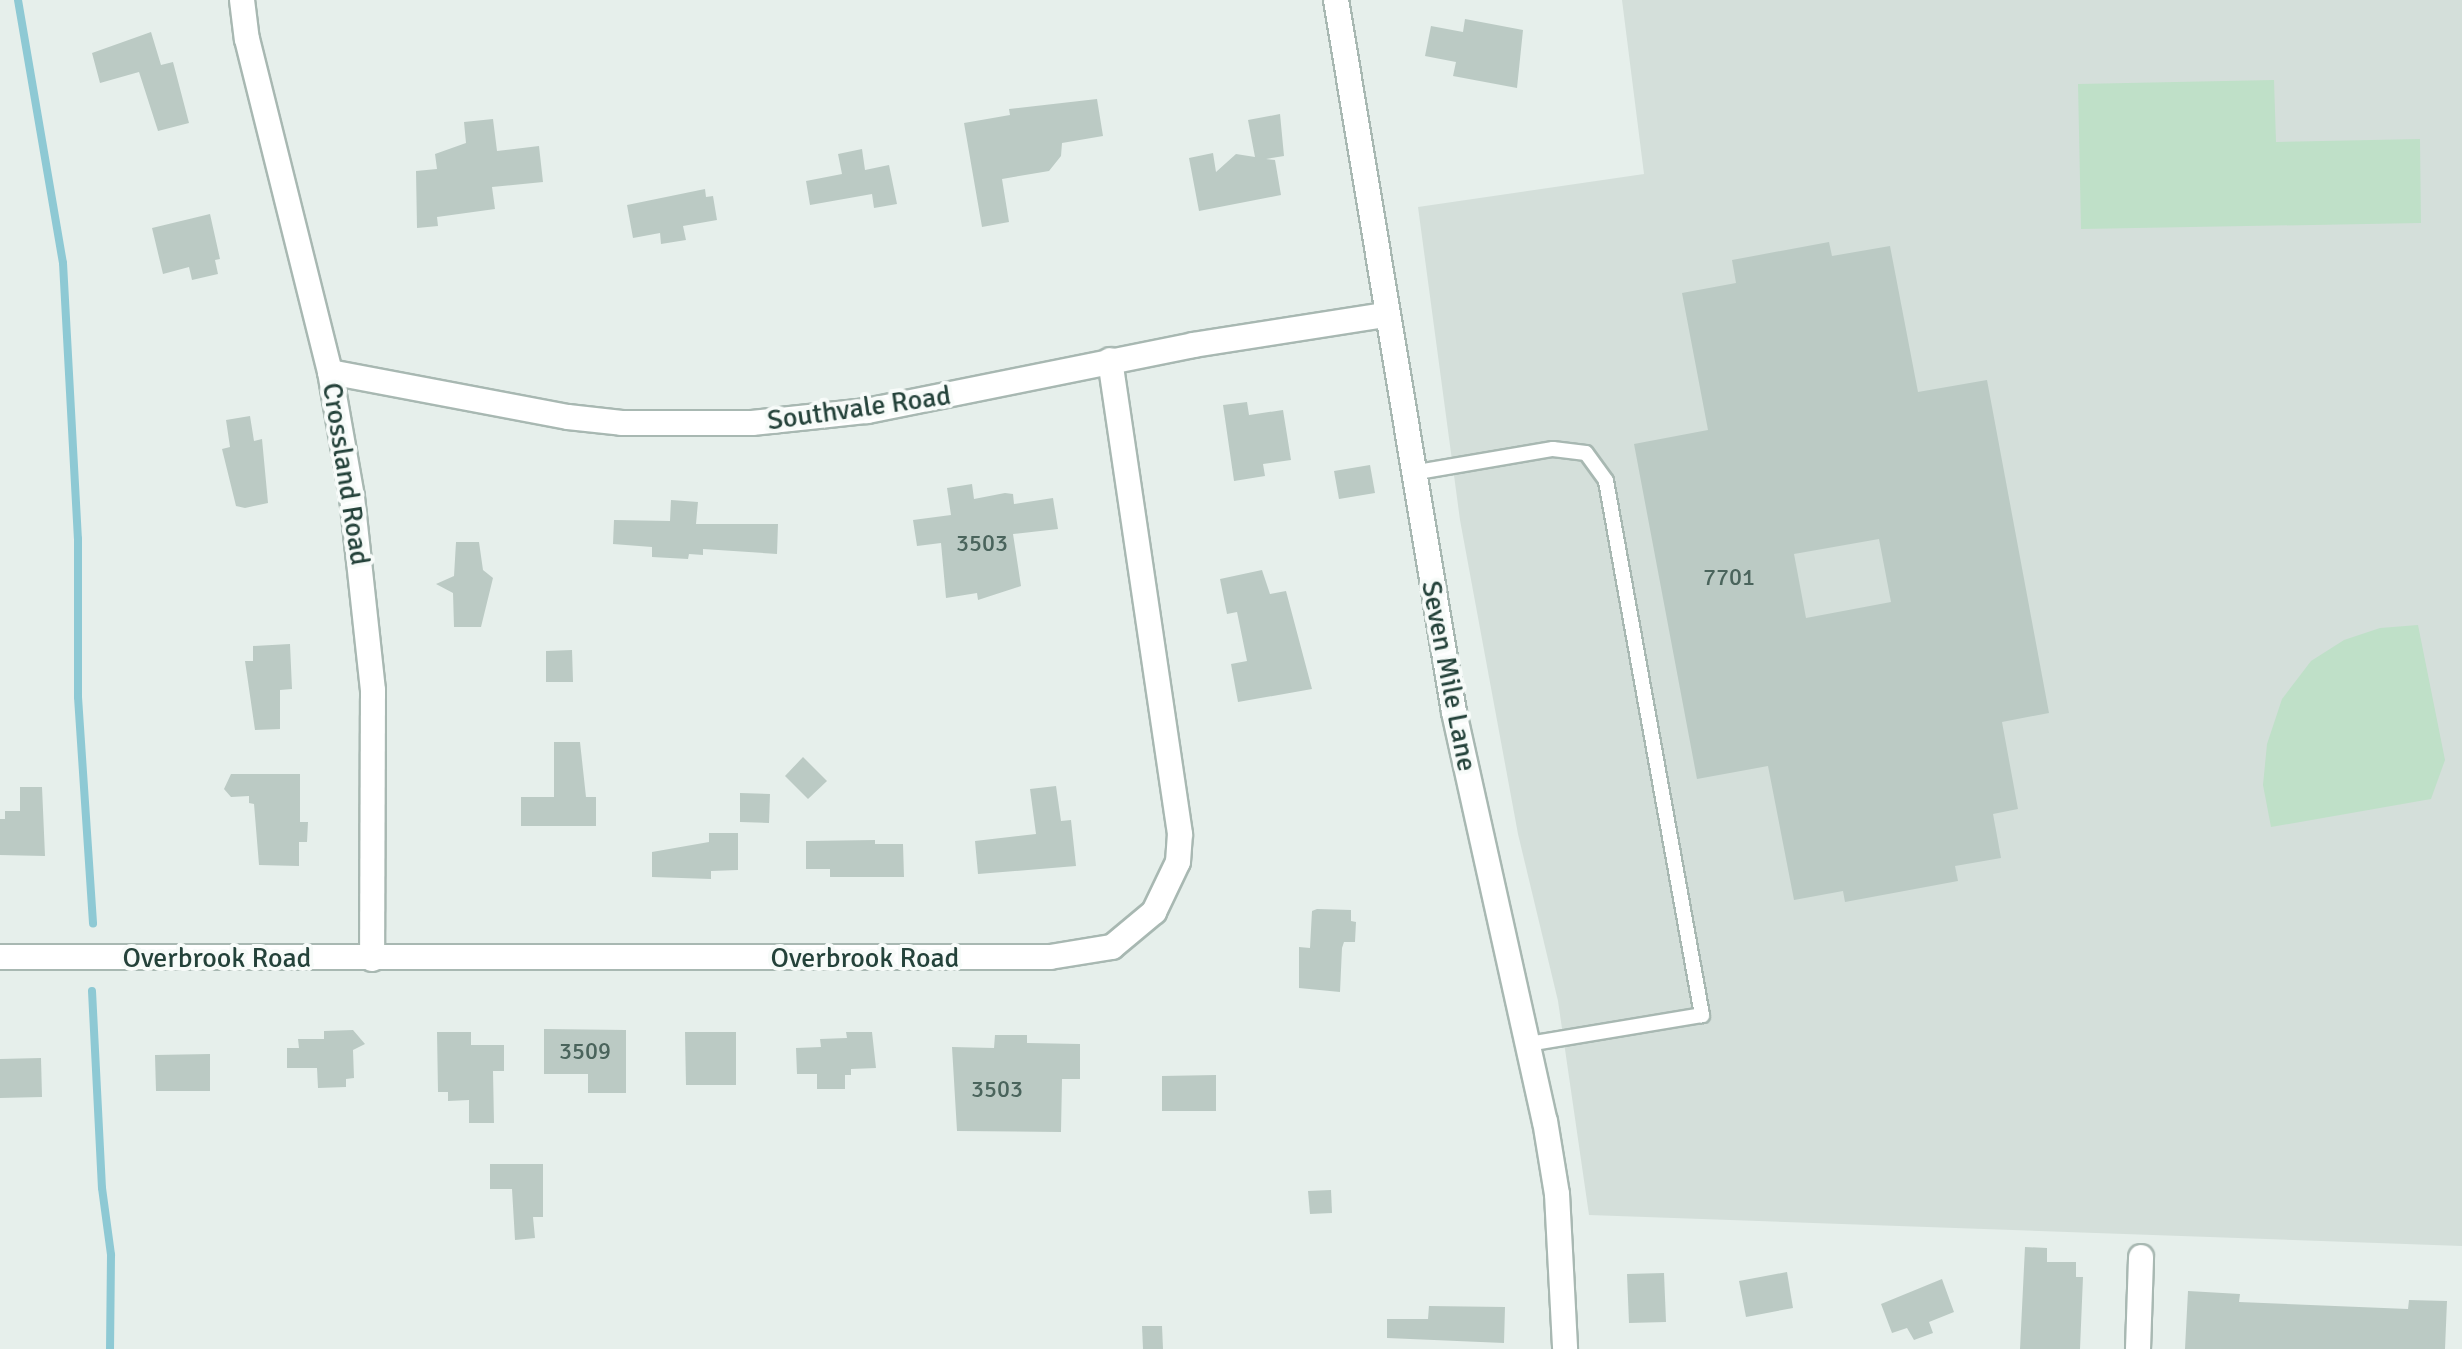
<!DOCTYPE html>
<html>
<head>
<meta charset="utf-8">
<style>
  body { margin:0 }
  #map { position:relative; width:2462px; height:1349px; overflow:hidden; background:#e6efeb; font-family:Signika,sans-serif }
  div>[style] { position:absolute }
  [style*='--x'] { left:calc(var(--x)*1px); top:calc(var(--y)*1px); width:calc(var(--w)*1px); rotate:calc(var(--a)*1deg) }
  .built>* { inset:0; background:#d4dfda }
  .green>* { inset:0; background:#bfe0c8 }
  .stream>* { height:8px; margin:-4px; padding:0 4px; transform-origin:4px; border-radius:4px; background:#8ec9d4 }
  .building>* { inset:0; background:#bbcac4 }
  .roads { filter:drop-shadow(2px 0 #a8b8b2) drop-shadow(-2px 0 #a8b8b2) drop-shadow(0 2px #a8b8b2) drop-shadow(0 -2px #a8b8b2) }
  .service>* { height:14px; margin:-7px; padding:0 7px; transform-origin:7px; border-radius:7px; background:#fff }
  .minor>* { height:24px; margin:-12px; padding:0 12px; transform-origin:12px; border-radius:12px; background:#fff }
  .tertiary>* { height:24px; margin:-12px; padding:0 12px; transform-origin:12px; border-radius:12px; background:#fff }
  span { translate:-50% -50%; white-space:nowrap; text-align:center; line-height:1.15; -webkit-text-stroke:8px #f7fbf9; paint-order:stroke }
  .number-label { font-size:24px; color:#4a645c }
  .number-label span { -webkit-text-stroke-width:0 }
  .street-label { font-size:28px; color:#24423a }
</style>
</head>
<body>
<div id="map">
  <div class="built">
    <i style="clip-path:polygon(1622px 0,2462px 0,2462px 1246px,1589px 1215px,1558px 1001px,1518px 834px,1460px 520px,1418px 207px,1644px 174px)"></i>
  </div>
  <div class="green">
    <i style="clip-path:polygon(2274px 80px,2276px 142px,2420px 139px,2421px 223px,2081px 229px,2078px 84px)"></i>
    <i style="clip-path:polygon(2418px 625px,2445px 760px,2431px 799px,2271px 827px,2263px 785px,2267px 744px,2282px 699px,2311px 661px,2344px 640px,2380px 628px)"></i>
  </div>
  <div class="stream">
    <i style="--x:18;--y:0;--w:267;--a:80.3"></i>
    <i style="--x:63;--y:263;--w:276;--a:86.9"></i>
    <i style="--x:78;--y:539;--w:158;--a:90"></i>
    <i style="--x:78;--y:697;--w:227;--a:86.2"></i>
    <i style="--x:92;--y:991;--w:197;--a:87.1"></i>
    <i style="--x:102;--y:1188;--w:68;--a:82.3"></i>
    <i style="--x:111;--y:1255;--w:94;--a:90.6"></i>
  </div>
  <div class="building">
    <i style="clip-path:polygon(1465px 19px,1523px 30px,1517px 88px,1453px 76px,1456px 62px,1425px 56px,1431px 26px,1463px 32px)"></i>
    <i style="clip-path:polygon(151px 32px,161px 65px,173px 62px,189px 123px,158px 131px,139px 72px,100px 83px,92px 53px)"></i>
    <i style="clip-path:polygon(1097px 99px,1103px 136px,1062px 143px,1061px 156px,1049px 171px,1002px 179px,1009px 222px,982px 227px,964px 123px,1010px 115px,1009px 109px)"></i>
    <i style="clip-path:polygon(1280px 114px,1284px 156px,1266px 159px,1275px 160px,1281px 195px,1199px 211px,1189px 158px,1213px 153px,1216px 172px,1236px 154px,1255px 157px,1248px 120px)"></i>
    <i style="clip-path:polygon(493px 119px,497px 151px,539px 146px,543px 182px,492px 187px,495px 209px,437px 217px,438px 226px,417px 228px,416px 171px,437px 169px,435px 154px,466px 143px,464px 122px)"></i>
    <i style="clip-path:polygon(862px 149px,865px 170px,889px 165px,897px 204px,874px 208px,872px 194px,810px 205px,806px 181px,842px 174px,838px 154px)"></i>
    <i style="clip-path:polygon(705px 189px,706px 197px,713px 196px,717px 220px,683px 226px,686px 240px,661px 244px,660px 233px,633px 238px,627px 205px)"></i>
    <i style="clip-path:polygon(210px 214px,220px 259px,215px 260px,218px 274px,192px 280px,189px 267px,163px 274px,152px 228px)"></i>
    <i style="clip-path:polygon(evenodd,1829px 242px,1832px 256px,1890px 246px,1918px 392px,1987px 380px,2049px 713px,2002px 722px,2018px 809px,1993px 814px,2001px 858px,1955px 866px,1958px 881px,1845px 902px,1843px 891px,1794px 900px,1768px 766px,1697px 779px,1634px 444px,1708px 430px,1682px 293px,1736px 283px,1732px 260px,1829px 242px,1879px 539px,1891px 602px,1806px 618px,1794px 554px,1879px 539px)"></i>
    <i style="clip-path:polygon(1247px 402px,1249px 415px,1283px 410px,1291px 460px,1263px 464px,1265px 476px,1234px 481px,1223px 405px)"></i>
    <i style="clip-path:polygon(250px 416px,254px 441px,262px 439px,268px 503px,245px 508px,236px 506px,222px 449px,230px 447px,226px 420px)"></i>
    <i style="clip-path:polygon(1370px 465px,1375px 493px,1339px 499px,1334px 471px)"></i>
    <i style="clip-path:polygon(972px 484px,974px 499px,1005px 493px,1013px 494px,1014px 504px,1053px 498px,1058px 529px,1013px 534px,1021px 586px,978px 600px,977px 593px,946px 598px,941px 543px,917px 546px,913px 520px,951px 515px,947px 488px)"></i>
    <i style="clip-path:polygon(671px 500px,698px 502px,696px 524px,778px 524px,777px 554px,703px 549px,703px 555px,689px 554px,688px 559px,652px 557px,652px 547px,613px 544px,614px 520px,670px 521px)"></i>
    <i style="clip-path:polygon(456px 542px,479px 542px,483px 570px,493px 578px,481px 627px,454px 627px,453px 593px,436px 584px,454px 576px)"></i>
    <i style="clip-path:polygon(1262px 570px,1270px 594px,1286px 591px,1312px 689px,1238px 702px,1231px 664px,1247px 661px,1237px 612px,1227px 614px,1220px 579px)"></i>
    <i style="clip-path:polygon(290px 644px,292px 689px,280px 690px,280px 729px,255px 730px,245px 661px,253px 661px,253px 646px)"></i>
    <i style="clip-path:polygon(572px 650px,573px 682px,546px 682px,546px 651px)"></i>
    <i style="clip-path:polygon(554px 742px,580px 742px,586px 797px,596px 797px,596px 826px,521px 826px,521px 797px,554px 797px)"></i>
    <i style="clip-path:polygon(803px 757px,827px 781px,808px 799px,785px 776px)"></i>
    <i style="clip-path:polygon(231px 774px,300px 774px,300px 822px,308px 822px,307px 842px,299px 842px,299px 866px,259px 865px,254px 804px,249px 803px,249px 796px,231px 797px,224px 789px)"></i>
    <i style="clip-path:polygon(1056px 786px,1061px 821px,1071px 820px,1076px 866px,978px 874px,975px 841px,1036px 834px,1030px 789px)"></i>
    <i style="clip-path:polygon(20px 787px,42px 787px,45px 856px,0 855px,0 819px,5px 819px,5px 811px,20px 811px)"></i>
    <i style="clip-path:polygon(740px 793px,770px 794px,769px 823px,740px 822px)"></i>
    <i style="clip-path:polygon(709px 833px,738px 833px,738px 870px,711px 871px,711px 879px,652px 877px,652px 852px,709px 842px)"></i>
    <i style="clip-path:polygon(875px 840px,875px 844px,903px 844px,904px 877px,830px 877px,830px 869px,806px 869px,806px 841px)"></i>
    <i style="clip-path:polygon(1317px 909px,1351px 910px,1351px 921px,1356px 922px,1355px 942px,1344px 942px,1342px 948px,1340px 992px,1299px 988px,1299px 947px,1310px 948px,1312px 911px)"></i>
    <i style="clip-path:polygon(544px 1029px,626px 1030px,626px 1093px,588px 1093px,588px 1074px,544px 1074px)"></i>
    <i style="clip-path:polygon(353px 1030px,365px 1044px,353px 1050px,354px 1078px,346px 1079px,346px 1087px,318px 1088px,317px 1068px,287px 1068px,287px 1048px,299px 1048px,298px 1039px,324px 1039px,324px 1031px)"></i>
    <i style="clip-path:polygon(437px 1032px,471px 1032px,471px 1045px,504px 1045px,504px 1071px,493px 1071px,494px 1123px,469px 1123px,469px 1100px,448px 1101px,448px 1092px,438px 1092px)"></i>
    <i style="clip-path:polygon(685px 1032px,736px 1032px,736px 1085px,686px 1085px)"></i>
    <i style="clip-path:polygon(846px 1032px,872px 1032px,876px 1068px,851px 1069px,851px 1075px,845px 1075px,845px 1089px,817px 1089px,817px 1074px,797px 1074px,796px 1048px,821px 1047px,820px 1039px,847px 1038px)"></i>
    <i style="clip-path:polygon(995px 1035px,1027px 1035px,1027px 1043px,1080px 1044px,1080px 1079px,1062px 1079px,1061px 1132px,957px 1131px,952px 1047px,994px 1048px)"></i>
    <i style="clip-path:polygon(210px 1054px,210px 1091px,156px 1091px,155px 1055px)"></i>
    <i style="clip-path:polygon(41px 1058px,42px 1097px,0 1098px,0 1059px)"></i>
    <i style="clip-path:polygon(1216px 1075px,1216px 1111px,1162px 1111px,1162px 1076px)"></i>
    <i style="clip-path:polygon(490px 1164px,543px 1164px,543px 1217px,533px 1217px,535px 1238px,515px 1240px,512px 1189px,490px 1189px)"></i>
    <i style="clip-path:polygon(1331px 1190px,1332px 1213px,1310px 1214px,1308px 1191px)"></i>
    <i style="clip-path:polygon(2025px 1247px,2047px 1248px,2047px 1262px,2076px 1262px,2076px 1277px,2083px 1277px,2080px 1349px,2020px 1349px)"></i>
    <i style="clip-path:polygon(1787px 1272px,1793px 1308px,1746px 1317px,1739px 1281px)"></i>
    <i style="clip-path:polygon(1664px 1273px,1666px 1322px,1629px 1323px,1627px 1274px)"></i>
    <i style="clip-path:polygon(1942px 1279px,1954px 1312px,1929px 1322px,1933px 1333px,1914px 1340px,1907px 1328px,1892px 1333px,1881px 1304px)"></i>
    <i style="clip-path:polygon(2188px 1291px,2240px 1294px,2239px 1302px,2408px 1309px,2409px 1300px,2447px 1301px,2445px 1349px,2185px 1349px)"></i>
    <i style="clip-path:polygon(1429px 1306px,1505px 1307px,1504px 1343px,1387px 1338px,1387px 1319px,1428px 1319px)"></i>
    <i style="clip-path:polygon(1142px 1326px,1162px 1326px,1163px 1349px,1143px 1349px)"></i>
  </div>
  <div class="roads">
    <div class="service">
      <i style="--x:1412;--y:473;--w:143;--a:-9.7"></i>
      <i style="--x:1553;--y:449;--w:33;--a:7"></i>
      <i style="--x:1586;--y:453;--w:34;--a:54"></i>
      <i style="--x:1606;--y:481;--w:543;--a:79.81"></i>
      <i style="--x:1702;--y:1015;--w:176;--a:170.5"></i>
    </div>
    <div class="minor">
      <i style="--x:242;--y:0;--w:39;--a:83"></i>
      <i style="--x:247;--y:39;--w:343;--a:76"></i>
      <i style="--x:330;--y:372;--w:127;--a:80"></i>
      <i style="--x:352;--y:497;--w:194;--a:83.8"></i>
      <i style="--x:373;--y:690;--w:269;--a:90.2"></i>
      <i style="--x:330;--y:372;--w:242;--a:10.7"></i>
      <i style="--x:568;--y:417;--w:54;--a:6.3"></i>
      <i style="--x:622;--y:423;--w:130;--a:0"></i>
      <i style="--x:752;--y:423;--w:116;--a:-6"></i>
      <i style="--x:867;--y:411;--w:333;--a:-11.4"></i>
      <i style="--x:1193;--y:345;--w:194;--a:-8.9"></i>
      <i style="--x:0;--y:957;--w:1050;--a:0"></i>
      <i style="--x:1050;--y:957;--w:63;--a:-9.2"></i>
      <i style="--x:1112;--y:947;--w:55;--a:-39.8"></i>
      <i style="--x:1154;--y:912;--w:55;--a:-64.4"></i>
      <i style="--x:1178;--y:862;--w:28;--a:-86"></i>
      <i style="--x:1180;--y:834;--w:479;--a:-98.4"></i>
      <i style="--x:2138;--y:1349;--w:92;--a:-88.1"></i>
    </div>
    <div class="tertiary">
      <i style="--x:1336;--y:0;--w:722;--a:80.59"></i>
      <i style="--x:1454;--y:712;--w:419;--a:77.5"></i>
      <i style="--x:1545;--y:1121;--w:74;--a:80.7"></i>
      <i style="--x:1557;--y:1194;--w:155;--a:87"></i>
    </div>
  </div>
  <div class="number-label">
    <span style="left:982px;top:544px">3503</span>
    <span style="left:1729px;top:578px">7701</span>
    <span style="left:585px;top:1052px">3509</span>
    <span style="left:997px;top:1090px">3503</span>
  </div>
  <div class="street-label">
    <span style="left:859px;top:408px;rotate:-8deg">Southvale Road</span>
    <span style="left:346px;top:474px;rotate:81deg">Crossland Road</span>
    <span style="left:1449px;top:676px;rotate:79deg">Seven Mile Lane</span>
    <span style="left:217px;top:958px">Overbrook Road</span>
    <span style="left:865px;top:958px">Overbrook Road</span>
  </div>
</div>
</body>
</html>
